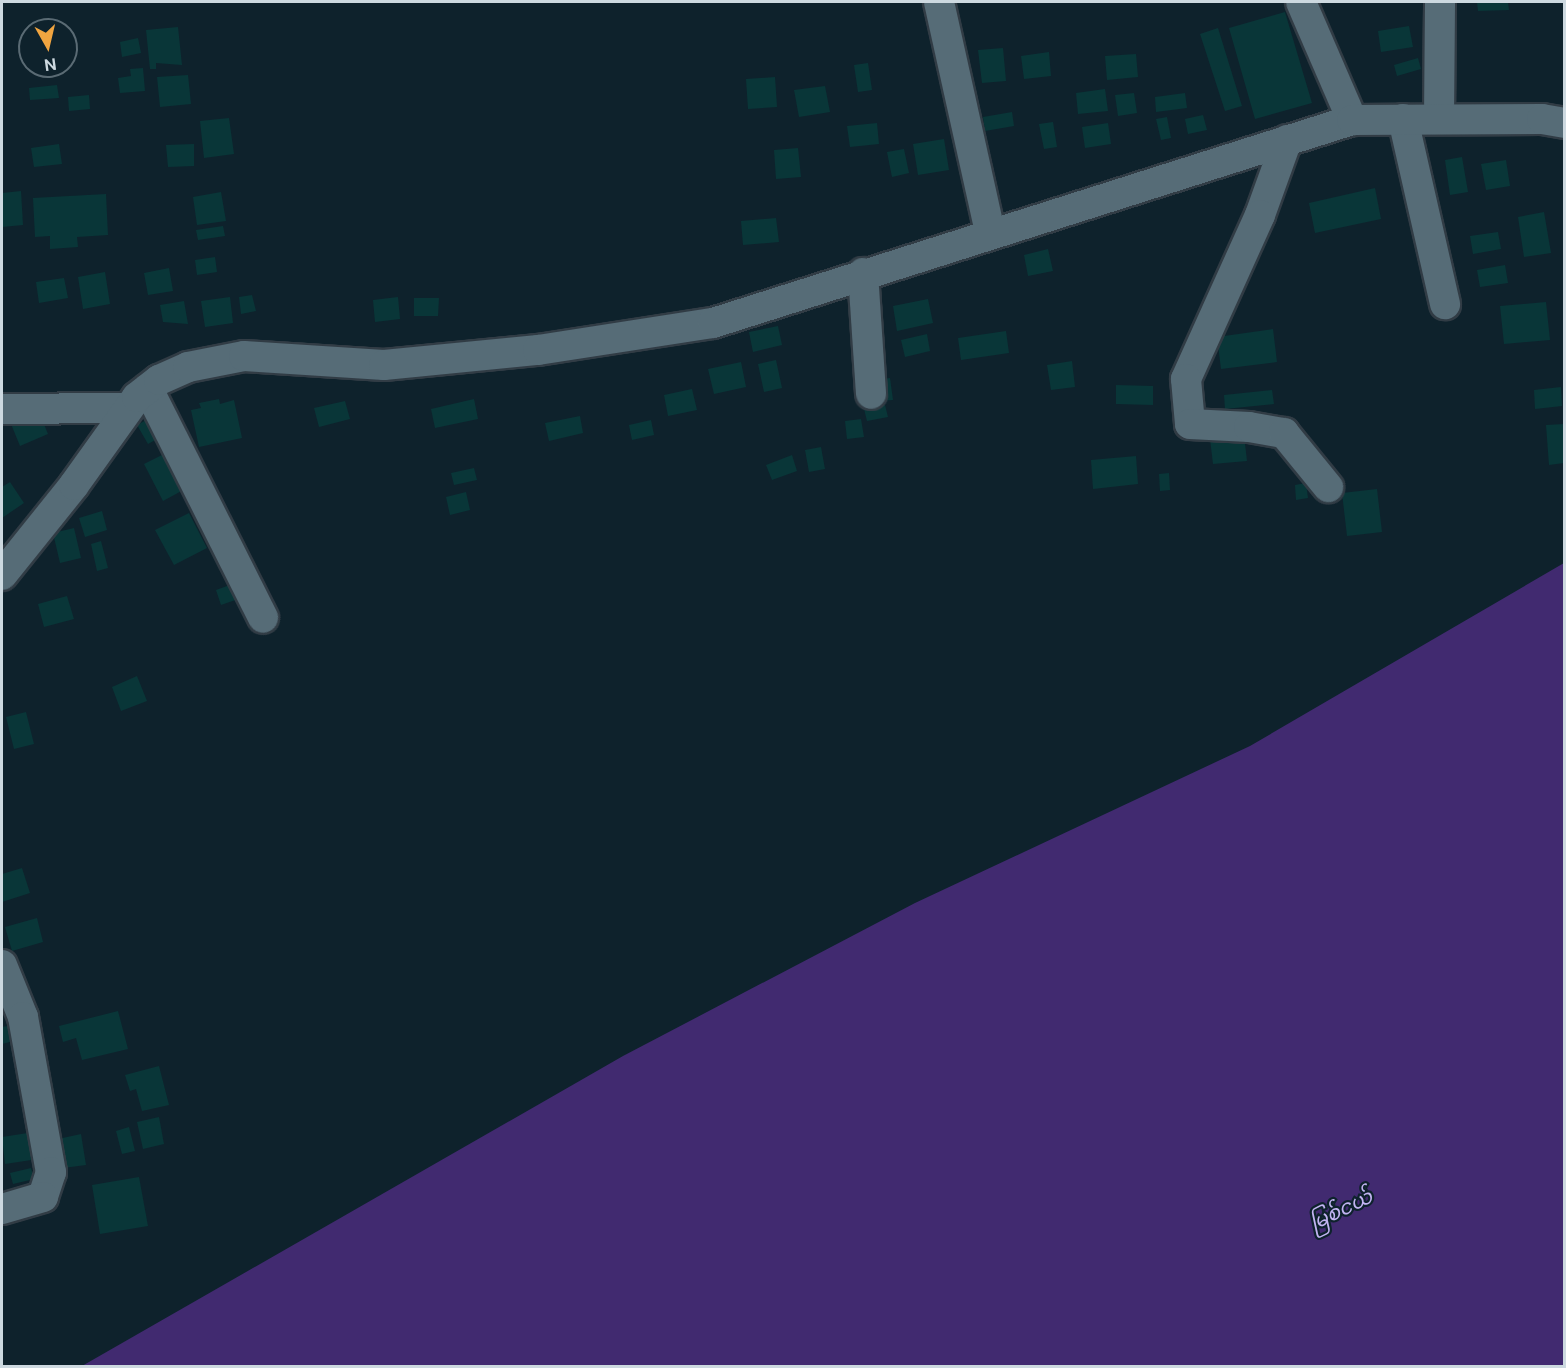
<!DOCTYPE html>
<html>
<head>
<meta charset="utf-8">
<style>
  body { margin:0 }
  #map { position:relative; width:1566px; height:1368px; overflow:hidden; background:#0e222c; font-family:"Public Sans","Noto Sans Myanmar",sans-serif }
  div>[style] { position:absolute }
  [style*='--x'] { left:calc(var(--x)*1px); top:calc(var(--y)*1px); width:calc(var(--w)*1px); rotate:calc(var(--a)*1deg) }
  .water>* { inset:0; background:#412a70 }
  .building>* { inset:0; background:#093638 }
  .roads { filter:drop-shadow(2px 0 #313c45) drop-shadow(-2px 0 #313c45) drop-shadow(0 2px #313c45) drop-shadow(0 -2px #313c45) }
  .minor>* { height:30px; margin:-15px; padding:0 15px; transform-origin:15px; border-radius:15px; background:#566c77 }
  span { translate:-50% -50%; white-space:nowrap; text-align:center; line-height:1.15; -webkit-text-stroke:4.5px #0e222c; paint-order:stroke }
  .water-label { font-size:20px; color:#c2b4f2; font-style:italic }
  .frame { position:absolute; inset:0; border:3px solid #cdd9e0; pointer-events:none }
  .north { position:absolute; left:18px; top:18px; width:60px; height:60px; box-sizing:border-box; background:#0e222c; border:2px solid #5a6b74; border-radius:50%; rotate:172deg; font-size:16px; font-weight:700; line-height:24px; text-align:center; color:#cdd9e0 }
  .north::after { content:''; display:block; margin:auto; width:21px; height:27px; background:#f1a540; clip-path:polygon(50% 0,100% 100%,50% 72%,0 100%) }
</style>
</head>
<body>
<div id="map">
  <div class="water">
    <i style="clip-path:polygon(1564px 563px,1564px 1366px,82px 1366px,623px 1056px,915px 903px,1250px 746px)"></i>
  </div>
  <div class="building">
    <i style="clip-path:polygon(1477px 2px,1508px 2px,1509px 10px,1478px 11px)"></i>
    <i style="clip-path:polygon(1285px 12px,1312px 103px,1255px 119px,1229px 28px)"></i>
    <i style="clip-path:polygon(1409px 26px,1413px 47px,1381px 52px,1378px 31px)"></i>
    <i style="clip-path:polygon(178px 27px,182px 65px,156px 63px,156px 69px,150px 69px,146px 30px)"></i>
    <i style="clip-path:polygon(1218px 28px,1242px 106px,1225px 111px,1200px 34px)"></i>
    <i style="clip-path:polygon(138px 38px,141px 53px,122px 57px,120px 42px)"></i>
    <i style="clip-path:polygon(1003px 48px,1006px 81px,982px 83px,978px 50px)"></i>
    <i style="clip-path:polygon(1049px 52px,1051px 76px,1024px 79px,1021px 56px)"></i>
    <i style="clip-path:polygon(1136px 54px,1138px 77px,1107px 80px,1105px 56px)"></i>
    <i style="clip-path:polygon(1418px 58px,1421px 69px,1397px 76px,1394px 65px)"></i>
    <i style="clip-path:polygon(868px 63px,872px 90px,858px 92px,854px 65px)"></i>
    <i style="clip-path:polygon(143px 68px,145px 91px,120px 93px,118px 78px,131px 76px,130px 69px)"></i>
    <i style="clip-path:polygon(188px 75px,191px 104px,160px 107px,157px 77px)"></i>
    <i style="clip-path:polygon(775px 77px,777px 107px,748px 109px,746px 79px)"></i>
    <i style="clip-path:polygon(57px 85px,59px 98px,30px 100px,29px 88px)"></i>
    <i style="clip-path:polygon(825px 86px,830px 112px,799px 117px,794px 90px)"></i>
    <i style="clip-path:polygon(1105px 89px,1108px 111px,1078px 114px,1076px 93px)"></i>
    <i style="clip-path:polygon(1134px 93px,1137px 113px,1118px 116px,1115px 95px)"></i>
    <i style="clip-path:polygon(1185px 93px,1187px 108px,1156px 112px,1155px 97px)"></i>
    <i style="clip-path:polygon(89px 95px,90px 109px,69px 111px,68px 97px)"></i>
    <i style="clip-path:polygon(1012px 112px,1014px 126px,985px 131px,983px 117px)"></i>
    <i style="clip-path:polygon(1203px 115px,1207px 130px,1188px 134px,1185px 119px)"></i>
    <i style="clip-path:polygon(1167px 117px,1171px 138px,1161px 140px,1156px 119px)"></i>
    <i style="clip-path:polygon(229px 118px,234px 154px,204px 158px,200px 121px)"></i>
    <i style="clip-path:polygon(1053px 122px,1057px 147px,1044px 149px,1039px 124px)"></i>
    <i style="clip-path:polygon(877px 123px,879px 144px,850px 147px,847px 126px)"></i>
    <i style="clip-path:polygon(1108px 123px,1111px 144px,1085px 148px,1082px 127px)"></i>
    <i style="clip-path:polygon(944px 139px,949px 170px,918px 175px,913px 144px)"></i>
    <i style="clip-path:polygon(59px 144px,62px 164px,34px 167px,31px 148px)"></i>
    <i style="clip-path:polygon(194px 144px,194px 166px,168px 167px,166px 145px)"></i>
    <i style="clip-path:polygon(798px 148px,801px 177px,776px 179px,774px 150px)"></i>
    <i style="clip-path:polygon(904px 149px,909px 173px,892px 177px,887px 152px)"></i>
    <i style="clip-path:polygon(1462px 157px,1468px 192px,1450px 195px,1445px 160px)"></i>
    <i style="clip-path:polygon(1506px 160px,1510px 186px,1486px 190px,1481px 164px)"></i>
    <i style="clip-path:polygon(1375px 188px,1381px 219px,1315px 233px,1309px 203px)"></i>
    <i style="clip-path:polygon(21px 191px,23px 225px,2px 227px,2px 193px)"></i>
    <i style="clip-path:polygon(221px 192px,226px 221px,197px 225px,193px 197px)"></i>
    <i style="clip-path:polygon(106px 194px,108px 235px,77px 237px,78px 247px,50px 249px,50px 236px,35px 237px,33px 198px)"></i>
    <i style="clip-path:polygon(1544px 212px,1551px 253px,1524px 257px,1518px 217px)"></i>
    <i style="clip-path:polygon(776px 218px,779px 242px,743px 245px,741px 221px)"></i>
    <i style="clip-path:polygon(223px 226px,225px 236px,198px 240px,196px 230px)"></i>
    <i style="clip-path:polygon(1498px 232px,1501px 249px,1473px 254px,1470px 236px)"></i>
    <i style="clip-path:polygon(1048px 249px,1053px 271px,1028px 276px,1024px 255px)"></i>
    <i style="clip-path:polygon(215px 257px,217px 272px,197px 275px,195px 260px)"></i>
    <i style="clip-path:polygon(1505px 265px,1508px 283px,1480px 287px,1477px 270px)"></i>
    <i style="clip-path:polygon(169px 268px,173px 291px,148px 295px,144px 273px)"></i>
    <i style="clip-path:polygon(105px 272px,110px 304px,83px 309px,78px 277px)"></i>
    <i style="clip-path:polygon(64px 278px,68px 298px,39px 303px,36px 282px)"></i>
    <i style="clip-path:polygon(252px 295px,256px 311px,241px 314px,239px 297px)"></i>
    <i style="clip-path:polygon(230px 297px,233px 323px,205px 327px,201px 301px)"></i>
    <i style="clip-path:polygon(398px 297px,400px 319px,375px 322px,373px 300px)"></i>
    <i style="clip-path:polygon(414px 298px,439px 298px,438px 316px,414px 316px)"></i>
    <i style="clip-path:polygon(928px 299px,933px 323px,897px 331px,893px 306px)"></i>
    <i style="clip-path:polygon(184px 301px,188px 324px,163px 322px,160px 305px)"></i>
    <i style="clip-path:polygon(1546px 302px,1550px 340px,1504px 344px,1500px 306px)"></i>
    <i style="clip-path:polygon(778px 326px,782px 345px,753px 352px,749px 332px)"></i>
    <i style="clip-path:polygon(1273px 329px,1277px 362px,1221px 369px,1217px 337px)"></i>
    <i style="clip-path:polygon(1006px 331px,1009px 353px,961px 360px,958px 338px)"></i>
    <i style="clip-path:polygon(927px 334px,930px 351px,905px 357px,901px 340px)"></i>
    <i style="clip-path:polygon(776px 360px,782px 388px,764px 392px,758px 364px)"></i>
    <i style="clip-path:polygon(1072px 361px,1075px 387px,1051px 390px,1047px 365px)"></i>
    <i style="clip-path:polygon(741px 362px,746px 387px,714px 394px,708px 369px)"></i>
    <i style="clip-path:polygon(890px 378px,893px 400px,878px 401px,875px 380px)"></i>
    <i style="clip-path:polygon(1116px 385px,1153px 386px,1153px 405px,1116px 404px)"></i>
    <i style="clip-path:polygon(1561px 387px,1562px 406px,1535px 409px,1534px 390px)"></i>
    <i style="clip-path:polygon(692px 389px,697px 410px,668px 416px,664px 395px)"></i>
    <i style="clip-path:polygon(1272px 390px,1274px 404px,1225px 409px,1224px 395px)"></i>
    <i style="clip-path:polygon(219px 399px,220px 404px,234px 400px,242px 438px,199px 447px,191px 410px,201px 408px,199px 403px)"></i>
    <i style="clip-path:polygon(474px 399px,478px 419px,435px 428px,431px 409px)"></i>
    <i style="clip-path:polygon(345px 401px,350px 419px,319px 427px,314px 408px)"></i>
    <i style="clip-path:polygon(885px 405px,888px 417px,867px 421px,864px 409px)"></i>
    <i style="clip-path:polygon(39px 412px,48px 434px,20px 446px,11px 424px)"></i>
    <i style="clip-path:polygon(156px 415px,166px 434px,148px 444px,137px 425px)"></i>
    <i style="clip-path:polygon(580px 416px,583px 433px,549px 441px,545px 423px)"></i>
    <i style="clip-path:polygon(861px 419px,864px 437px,847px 439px,845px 421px)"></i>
    <i style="clip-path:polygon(651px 420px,654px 435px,632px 440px,629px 425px)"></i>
    <i style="clip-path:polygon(1564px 424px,1564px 463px,1549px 465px,1546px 425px)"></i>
    <i style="clip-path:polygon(1244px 435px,1247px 461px,1213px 464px,1210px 439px)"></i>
    <i style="clip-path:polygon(821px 447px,825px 469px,809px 472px,805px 450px)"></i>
    <i style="clip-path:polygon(168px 452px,187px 488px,163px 501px,144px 464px)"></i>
    <i style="clip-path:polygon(792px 455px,797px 471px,772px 480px,766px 465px)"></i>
    <i style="clip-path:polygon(1136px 456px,1138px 484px,1093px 489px,1091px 460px)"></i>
    <i style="clip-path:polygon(474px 468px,477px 480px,454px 485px,451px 473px)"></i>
    <i style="clip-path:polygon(1169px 473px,1170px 490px,1160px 491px,1159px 474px)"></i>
    <i style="clip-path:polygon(10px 482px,24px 503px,2px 518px,2px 487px)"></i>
    <i style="clip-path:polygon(1306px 483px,1308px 498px,1296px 500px,1295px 485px)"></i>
    <i style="clip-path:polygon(1377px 489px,1382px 532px,1347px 536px,1342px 493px)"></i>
    <i style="clip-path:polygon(466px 492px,470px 510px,450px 515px,446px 497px)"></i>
    <i style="clip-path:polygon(102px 511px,107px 530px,85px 537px,79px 518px)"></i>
    <i style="clip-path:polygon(189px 513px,207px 548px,174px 565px,155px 530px)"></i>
    <i style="clip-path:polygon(74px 528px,81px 558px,60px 563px,53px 533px)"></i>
    <i style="clip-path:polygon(101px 541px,108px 568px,97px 571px,91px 544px)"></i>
    <i style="clip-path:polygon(238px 582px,244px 597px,221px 605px,216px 590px)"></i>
    <i style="clip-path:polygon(67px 596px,74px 619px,44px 627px,38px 604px)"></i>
    <i style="clip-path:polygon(137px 676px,147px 701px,121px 711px,112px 687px)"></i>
    <i style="clip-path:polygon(26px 712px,34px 744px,14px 749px,6px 717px)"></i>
    <i style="clip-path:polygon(22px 868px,30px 893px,2px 902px,2px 874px)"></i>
    <i style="clip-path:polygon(37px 918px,43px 942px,12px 951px,5px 927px)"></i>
    <i style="clip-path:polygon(118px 1011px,128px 1049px,82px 1060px,76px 1038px,63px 1042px,59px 1026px)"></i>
    <i style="clip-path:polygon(18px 1024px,21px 1039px,2px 1044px,2px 1027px)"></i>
    <i style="clip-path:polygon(159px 1066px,169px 1105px,142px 1111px,136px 1089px,130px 1091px,125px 1075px)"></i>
    <i style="clip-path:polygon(159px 1117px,164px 1144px,143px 1149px,137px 1122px)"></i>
    <i style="clip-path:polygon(129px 1127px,135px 1151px,122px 1154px,116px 1131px)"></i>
    <i style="clip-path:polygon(34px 1132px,38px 1159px,5px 1164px,2px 1137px)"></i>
    <i style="clip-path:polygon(81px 1134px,86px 1165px,63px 1168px,58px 1139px)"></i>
    <i style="clip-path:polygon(31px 1168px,34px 1179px,13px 1184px,10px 1173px)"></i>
    <i style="clip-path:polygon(139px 1177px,148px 1226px,100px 1234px,92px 1185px)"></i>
  </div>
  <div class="roads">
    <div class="minor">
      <i style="--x:939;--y:2;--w:236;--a:77.5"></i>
      <i style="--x:1301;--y:2;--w:129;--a:66.6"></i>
      <i style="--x:1403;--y:119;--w:190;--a:77.2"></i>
      <i style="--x:1439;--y:119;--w:117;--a:-89.5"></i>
      <i style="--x:1287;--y:140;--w:80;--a:109.8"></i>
      <i style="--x:1260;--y:215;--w:180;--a:114.3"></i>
      <i style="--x:1186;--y:379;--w:45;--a:84.9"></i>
      <i style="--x:1190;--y:424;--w:59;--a:2.9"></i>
      <i style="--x:1249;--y:427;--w:36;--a:10"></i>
      <i style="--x:1284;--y:433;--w:70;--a:50.8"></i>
      <i style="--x:863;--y:273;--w:121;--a:86.2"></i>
      <i style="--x:148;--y:389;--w:256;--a:63.3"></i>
      <i style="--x:2;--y:409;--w:126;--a:-0.5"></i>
      <i style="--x:2;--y:575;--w:115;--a:-51.3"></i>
      <i style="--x:74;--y:485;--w:108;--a:-54.4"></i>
      <i style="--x:137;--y:397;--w:28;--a:-38"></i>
      <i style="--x:159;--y:380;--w:32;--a:-24"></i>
      <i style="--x:188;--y:367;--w:57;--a:-11.1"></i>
      <i style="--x:244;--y:356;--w:140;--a:3.7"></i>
      <i style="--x:384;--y:365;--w:155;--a:-5.6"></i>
      <i style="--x:538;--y:350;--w:177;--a:-8.8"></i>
      <i style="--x:713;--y:323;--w:670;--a:-17.62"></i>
      <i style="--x:1352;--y:120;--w:190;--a:-0.3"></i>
      <i style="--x:1542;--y:119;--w:22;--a:10"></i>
      <i style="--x:2;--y:965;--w:56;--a:68"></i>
      <i style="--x:23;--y:1017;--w:158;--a:79.8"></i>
      <i style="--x:51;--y:1172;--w:26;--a:108"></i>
      <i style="--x:43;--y:1197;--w:43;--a:163.7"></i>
    </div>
  </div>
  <div class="water-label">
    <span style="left:1341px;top:1210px;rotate:-26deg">မြစ်ငယ်</span>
  </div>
  <div class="frame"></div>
  <div class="north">N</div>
</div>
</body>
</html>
